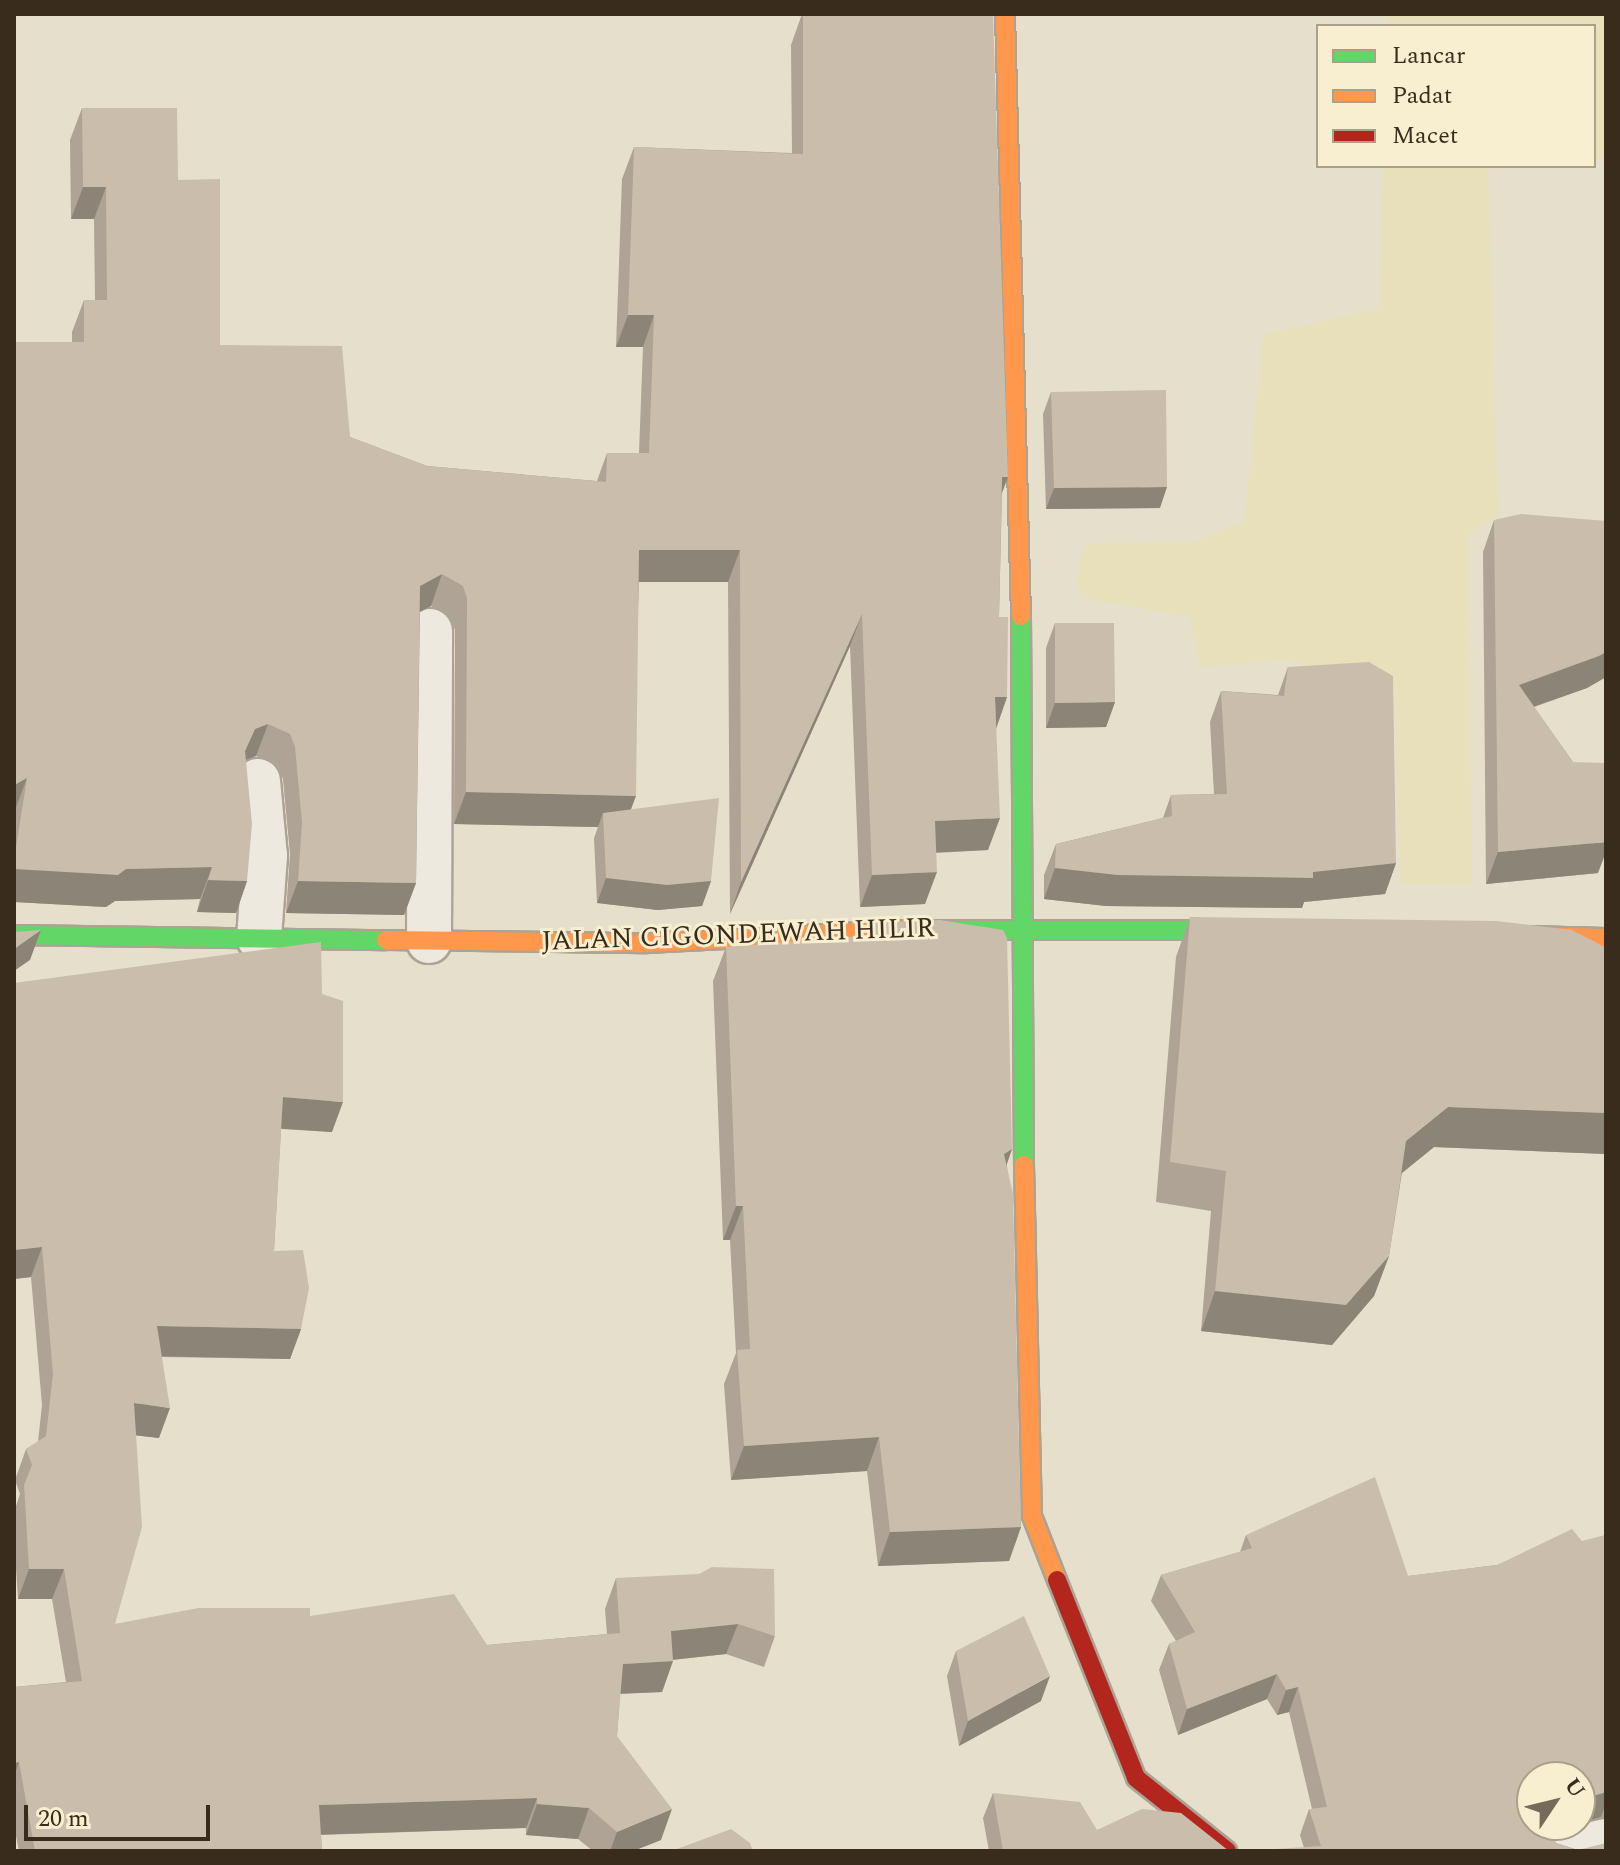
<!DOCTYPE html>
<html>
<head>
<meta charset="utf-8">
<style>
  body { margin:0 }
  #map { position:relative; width:1620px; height:1865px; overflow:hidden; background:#e6dfcb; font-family:Spectral,serif }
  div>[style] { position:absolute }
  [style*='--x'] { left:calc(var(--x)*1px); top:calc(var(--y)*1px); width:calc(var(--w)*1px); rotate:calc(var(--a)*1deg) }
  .farmland>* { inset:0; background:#e7e0ba }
  .roads { filter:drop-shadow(2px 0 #aba394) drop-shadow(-2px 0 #aba394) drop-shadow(0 2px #aba394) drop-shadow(0 -2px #aba394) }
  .street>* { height:44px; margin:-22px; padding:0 22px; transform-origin:22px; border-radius:22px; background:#ede9de }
  .fast>* { height:18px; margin:-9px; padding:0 9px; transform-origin:9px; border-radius:9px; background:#63d668 }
  .slow>* { height:18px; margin:-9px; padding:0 9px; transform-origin:9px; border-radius:9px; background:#ff974d }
  .jam>* { height:18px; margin:-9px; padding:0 9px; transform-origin:9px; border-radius:9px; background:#b3261e }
  .wall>* { inset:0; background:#aea394 }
  .shaded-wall>* { inset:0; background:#8d8478 }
  .building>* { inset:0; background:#cabdac }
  span { translate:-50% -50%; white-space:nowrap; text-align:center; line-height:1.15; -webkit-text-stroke:6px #f8eed0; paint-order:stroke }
  .street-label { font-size:28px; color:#3a2c1c }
  .frame { position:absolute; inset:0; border:16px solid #3a2c1c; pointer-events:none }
  .legend { position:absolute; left:1316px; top:24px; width:280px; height:144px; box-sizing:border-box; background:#f8eed0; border:2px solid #aca088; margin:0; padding:10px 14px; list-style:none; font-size:24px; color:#3a2c1c }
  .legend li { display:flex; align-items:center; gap:16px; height:40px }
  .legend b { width:40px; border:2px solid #aca088 }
  .north { position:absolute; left:1516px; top:1761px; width:80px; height:80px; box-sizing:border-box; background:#f8eed0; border:2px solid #aca088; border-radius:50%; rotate:55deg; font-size:22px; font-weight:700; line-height:32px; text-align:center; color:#3a2c1c }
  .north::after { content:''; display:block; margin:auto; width:28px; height:36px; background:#766b59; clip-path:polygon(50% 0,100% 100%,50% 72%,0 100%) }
  .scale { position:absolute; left:24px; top:1805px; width:186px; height:36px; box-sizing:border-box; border:4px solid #3a2c1c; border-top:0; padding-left:10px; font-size:24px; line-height:28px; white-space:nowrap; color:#3a2c1c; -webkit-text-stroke:6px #f8eed0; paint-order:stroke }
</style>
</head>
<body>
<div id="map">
  <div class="farmland">
    <i style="clip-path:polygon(1387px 14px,1606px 14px,1606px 158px,1594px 158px,1594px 26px,1387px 26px)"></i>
    <i style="clip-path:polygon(1383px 166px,1488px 166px,1498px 515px,1469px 535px,1472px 885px,1401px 884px,1394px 687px,1286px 660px,1201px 667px,1189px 617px,1084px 598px,1077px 585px,1080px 554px,1090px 544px,1195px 542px,1245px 520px,1263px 334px,1379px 309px)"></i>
  </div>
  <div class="roads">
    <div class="street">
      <i style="--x:258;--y:781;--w:75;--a:84.7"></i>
      <i style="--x:265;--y:856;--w:82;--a:94.2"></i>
      <i style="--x:429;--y:941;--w:310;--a:-89.8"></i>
      <i style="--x:1564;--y:1851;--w:43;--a:-13.4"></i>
    </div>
    <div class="fast">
      <i style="--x:1021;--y:616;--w:549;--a:89.69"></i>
      <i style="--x:903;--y:930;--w:340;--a:0"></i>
      <i style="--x:14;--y:935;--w:372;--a:0.8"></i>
    </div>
    <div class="slow">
      <i style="--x:1005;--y:14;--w:602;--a:88.48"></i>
      <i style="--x:1528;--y:936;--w:78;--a:1.5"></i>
      <i style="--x:386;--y:940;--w:261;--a:0.7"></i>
      <i style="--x:647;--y:943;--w:256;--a:-2.9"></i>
      <i style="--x:1024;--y:1165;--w:351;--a:88.7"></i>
      <i style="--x:1032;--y:1516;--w:69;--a:68.7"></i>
    </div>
    <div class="jam">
      <i style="--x:1057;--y:1580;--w:213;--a:68.2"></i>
      <i style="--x:1136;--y:1778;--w:117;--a:38.7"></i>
    </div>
  </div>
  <div class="wall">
    <i style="clip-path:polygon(802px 14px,1002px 494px,999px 617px,1007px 697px,996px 727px,988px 850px,936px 853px,925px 904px,860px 907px,850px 646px,730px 914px,728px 582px,639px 582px,631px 810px,711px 881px,702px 906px,658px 910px,597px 903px,594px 838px,598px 827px,454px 824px,455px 630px,451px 618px,431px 606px,420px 612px,416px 883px,404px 915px,286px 913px,290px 854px,283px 779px,278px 766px,256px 756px,246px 760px,247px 881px,236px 913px,197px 912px,200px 899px,115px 901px,106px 907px,14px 902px,14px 816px,72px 342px,72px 332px,84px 300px,95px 300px,94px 219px,71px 219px,70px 140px,82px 108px,178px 180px,220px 345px,350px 437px,427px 466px,597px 481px,607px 453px,639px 453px,643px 347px,616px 347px,622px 179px,634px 147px,792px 153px,791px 45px)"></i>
    <i style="clip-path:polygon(1051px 392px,1160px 508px,1046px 509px,1043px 414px)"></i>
    <i style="clip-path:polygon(1494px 520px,1606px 521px,1606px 677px,1587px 688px,1534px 707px,1573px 762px,1598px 873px,1486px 884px,1483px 552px)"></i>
    <i style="clip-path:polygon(1055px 623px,1115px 702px,1106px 727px,1046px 728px,1046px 648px)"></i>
    <i style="clip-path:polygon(1288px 667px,1396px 863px,1385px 894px,1304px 902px,1302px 908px,1106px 906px,1044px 899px,1044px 875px,1056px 844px,1163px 818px,1171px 795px,1214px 794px,1210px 722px,1221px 691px,1278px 695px)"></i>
    <i style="clip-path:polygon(1190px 917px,1606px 948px,1606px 1154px,1434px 1147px,1402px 1173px,1389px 1256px,1374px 1296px,1332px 1345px,1201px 1331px,1211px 1211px,1156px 1202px,1176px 957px)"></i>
    <i style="clip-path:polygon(874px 923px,1012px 1149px,1007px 1164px,1021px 1527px,1009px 1561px,878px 1566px,867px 1471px,731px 1480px,724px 1384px,736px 1353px,730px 1240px,723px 1240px,713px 981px,726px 947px,870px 936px)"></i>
    <i style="clip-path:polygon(14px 983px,322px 994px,332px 1132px,281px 1129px,274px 1251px,301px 1329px,290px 1359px,162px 1357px,159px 1438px,136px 1435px,115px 1624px,310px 1616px,487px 1645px,607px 1634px,605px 1609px,616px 1578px,775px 1636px,764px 1667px,726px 1654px,673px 1660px,662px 1692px,620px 1694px,617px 1736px,661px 1840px,633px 1851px,593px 1851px,578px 1839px,526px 1835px,526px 1828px,321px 1835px,322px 1851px,19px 1851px,14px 1826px,14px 1687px,66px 1682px,52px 1599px,18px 1599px,14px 1538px,14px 1512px,20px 1494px,15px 1480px,26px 1449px,38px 1442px,42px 1405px,31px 1277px,14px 1279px)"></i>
    <i style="clip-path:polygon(1246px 1535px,1408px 1576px,1497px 1565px,1606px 1535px,1606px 1818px,1601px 1817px,1550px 1832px,1556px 1843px,1578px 1850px,1606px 1851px,1304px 1848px,1300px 1835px,1309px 1809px,1312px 1809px,1289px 1712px,1277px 1715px,1267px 1699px,1178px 1735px,1159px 1670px,1169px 1644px,1176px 1641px,1151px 1601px,1161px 1575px,1240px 1552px)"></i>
    <i style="clip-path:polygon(956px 1651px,1041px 1701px,959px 1746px,947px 1676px)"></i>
    <i style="clip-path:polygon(993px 1793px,1097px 1830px,1229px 1851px,989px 1851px,983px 1818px)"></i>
  </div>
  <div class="shaded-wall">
    <i style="clip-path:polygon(83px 187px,106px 187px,94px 219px,71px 219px)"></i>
    <i style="clip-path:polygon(628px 315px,654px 315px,643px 347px,616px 347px)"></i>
    <i style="clip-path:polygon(1002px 477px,1008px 477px,996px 509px)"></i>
    <i style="clip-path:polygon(1167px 487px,1160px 508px,1046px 509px,1054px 488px)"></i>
    <i style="clip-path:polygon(639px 550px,740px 550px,728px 582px,627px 582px)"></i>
    <i style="clip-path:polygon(442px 574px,431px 606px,409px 618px,420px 586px)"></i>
    <i style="clip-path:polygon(862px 614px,850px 646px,730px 914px,741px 882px)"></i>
    <i style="clip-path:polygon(1606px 652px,1606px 677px,1587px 688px,1507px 716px,1519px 685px)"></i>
    <i style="clip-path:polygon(995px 697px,1007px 697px,996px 729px)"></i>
    <i style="clip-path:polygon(1115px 702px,1106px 727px,1046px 728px,1055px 703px)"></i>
    <i style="clip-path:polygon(268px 724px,256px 756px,243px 761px,245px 751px,255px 729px)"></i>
    <i style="clip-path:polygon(27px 778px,15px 810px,14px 810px,14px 785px)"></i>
    <i style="clip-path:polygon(466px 792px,636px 796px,624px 828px,603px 813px,598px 827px,454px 824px)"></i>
    <i style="clip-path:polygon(1000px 818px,988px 850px,923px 853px,935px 821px)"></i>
    <i style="clip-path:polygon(1606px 842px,1606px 852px,1598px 873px,1486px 884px,1498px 852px)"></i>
    <i style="clip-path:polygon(1396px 863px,1385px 894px,1304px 902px,1302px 908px,1106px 906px,1044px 899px,1055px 868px,1313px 872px)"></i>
    <i style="clip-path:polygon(212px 867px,200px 899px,115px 901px,106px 907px,14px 902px,14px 869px,126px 869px)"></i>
    <i style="clip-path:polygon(937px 872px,925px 904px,860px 907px,872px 875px)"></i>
    <i style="clip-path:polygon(606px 878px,711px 881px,702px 906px,658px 910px,597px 903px)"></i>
    <i style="clip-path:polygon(208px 880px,247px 881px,236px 913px,197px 912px)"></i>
    <i style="clip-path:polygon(298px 881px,416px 883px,404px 915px,286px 913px)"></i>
    <i style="clip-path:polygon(41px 930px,30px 960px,14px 971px,14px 949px)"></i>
    <i style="clip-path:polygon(283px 1097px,343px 1102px,332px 1132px,272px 1128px)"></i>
    <i style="clip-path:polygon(1448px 1107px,1606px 1113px,1606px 1154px,1434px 1147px,1392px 1181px,1406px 1141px)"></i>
    <i style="clip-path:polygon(1012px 1149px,1000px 1183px,1004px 1154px)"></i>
    <i style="clip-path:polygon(736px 1206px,743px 1206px,730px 1240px,723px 1240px)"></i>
    <i style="clip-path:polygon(42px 1247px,31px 1277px,14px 1279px,14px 1250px)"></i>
    <i style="clip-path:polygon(1389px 1256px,1374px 1296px,1332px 1345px,1201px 1331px,1215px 1291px)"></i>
    <i style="clip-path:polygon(157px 1326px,301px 1329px,290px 1359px,146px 1356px)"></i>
    <i style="clip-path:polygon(134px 1403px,170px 1408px,159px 1438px,123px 1434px)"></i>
    <i style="clip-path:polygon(879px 1437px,867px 1471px,731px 1480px,744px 1446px)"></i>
    <i style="clip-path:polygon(1021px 1527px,1009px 1561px,878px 1566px,890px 1532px)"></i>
    <i style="clip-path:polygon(29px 1569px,64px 1569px,52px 1599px,18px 1599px)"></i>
    <i style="clip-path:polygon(738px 1624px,726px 1654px,660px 1661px,671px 1631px)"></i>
    <i style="clip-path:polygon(673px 1661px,662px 1692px,612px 1694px,623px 1664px)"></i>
    <i style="clip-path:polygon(1277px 1674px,1267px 1699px,1178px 1735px,1187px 1709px)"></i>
    <i style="clip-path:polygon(1050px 1676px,1041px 1701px,959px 1746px,968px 1721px)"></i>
    <i style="clip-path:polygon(1298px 1687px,1289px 1712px,1277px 1715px,1286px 1690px)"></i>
    <i style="clip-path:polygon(19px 1762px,14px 1776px,14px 1763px)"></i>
    <i style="clip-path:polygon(1606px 1792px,1606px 1803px,1601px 1817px,1580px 1823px,1580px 1800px)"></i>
    <i style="clip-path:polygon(537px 1798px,526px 1828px,308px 1835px,319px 1805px)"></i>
    <i style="clip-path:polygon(537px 1804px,589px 1808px,578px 1839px,526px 1835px)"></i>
    <i style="clip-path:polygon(672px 1809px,661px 1840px,633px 1851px,610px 1851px,617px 1832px)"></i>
    <i style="clip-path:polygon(1550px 1825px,1572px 1825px,1547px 1832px)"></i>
  </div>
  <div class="building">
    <i style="clip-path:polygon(803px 14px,993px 14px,1008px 477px,1002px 477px,999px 617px,1008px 617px,1007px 697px,995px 697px,1000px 818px,935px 821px,937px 872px,872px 875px,862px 614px,741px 882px,740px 550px,639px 550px,636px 796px,466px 792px,467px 598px,463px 586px,442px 574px,420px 586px,416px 883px,298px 881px,302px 822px,295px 747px,290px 734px,268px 724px,255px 729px,245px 751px,252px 824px,247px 881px,208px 880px,212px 867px,126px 869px,118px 875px,14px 869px,14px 860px,27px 778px,14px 785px,14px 342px,84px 342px,84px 300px,107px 300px,106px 187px,83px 187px,82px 108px,177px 108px,178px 180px,220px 179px,220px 345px,342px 346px,350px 437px,427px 466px,606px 482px,607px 453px,649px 453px,654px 315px,628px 315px,634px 147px,803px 154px)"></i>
    <i style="clip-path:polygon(1166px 390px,1167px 487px,1054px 488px,1051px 392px)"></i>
    <i style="clip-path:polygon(1521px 514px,1606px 521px,1606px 652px,1599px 656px,1519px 685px,1573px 762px,1606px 763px,1606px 842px,1498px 852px,1494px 520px)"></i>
    <i style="clip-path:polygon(1055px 623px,1114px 623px,1115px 702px,1055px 703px)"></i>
    <i style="clip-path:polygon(1369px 662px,1393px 676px,1396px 863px,1313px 872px,1313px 878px,1117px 875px,1055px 868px,1056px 844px,1172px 816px,1171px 795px,1227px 794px,1221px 691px,1284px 696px,1288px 667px)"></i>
    <i style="clip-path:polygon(719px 798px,711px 881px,667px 885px,606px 878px,603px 813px)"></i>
    <i style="clip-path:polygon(1190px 917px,1496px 921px,1572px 930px,1606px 948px,1606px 1113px,1448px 1107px,1406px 1141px,1389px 1256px,1346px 1305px,1215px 1291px,1226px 1171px,1170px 1162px)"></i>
    <i style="clip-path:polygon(940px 920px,1003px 930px,1007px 938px,1012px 1149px,1004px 1154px,1013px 1194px,1021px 1527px,890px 1532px,879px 1437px,744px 1446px,737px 1350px,750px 1349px,743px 1206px,736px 1206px,726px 947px,875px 935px,874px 923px)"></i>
    <i style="clip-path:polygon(41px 930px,14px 949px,14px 932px)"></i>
    <i style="clip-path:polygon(321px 942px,322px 994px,343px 1001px,343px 1102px,283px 1097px,274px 1251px,303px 1250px,309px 1288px,301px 1329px,157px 1326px,170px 1408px,134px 1403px,142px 1527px,115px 1624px,198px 1608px,310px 1608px,310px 1616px,454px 1594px,487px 1645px,620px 1633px,616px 1578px,699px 1574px,712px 1567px,774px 1569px,775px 1636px,738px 1624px,671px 1631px,673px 1661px,623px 1664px,617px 1736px,672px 1809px,617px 1832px,589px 1808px,537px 1804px,537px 1798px,319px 1805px,322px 1851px,35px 1851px,19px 1762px,14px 1763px,14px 1687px,82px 1681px,64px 1569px,29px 1569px,24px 1485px,32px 1465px,26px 1449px,46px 1436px,53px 1374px,42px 1247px,14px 1250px,14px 983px)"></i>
    <i style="clip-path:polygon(1375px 1477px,1408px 1576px,1497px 1565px,1572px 1529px,1582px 1541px,1606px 1535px,1606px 1792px,1580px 1800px,1580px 1777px,1532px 1777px,1532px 1825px,1551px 1825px,1549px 1830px,1556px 1843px,1578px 1850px,1606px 1843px,1606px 1851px,1245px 1851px,1321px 1846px,1309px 1809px,1327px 1807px,1298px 1687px,1286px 1690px,1277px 1674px,1187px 1709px,1169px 1644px,1195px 1632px,1161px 1575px,1252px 1548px,1246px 1535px)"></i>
    <i style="clip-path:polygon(1024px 1616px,1050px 1676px,968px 1721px,956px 1651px)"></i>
    <i style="clip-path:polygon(993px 1793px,1080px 1802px,1097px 1830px,1142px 1809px,1181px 1813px,1229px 1851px,1003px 1851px)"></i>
    <i style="clip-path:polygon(731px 1829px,750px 1843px,753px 1851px,677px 1851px,677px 1849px)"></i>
  </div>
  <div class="street-label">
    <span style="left:738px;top:935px;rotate:-2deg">JALAN CIGONDEWAH HILIR</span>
  </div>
  <div class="frame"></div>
  <ul class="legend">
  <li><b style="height:10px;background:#63d668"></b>Lancar</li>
  <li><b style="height:10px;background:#ff974d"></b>Padat</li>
  <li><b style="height:10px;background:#b3261e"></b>Macet</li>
  </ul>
  <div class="north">U</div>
  <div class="scale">20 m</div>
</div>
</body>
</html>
